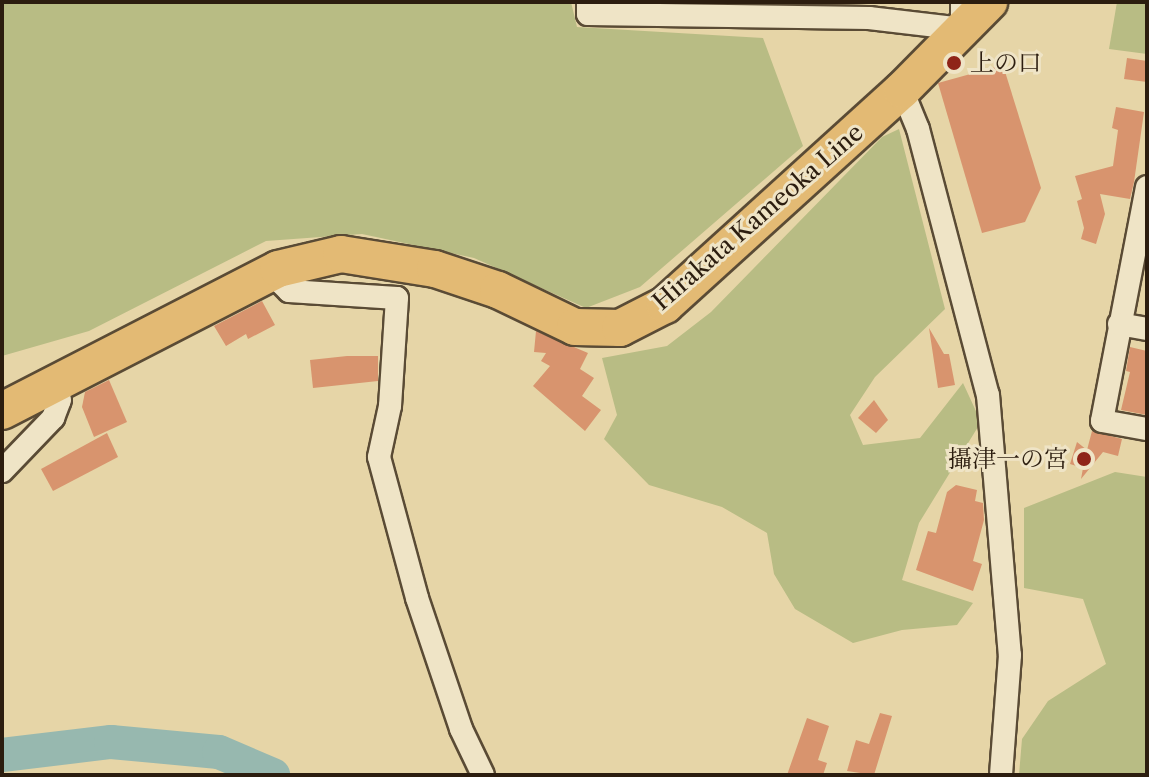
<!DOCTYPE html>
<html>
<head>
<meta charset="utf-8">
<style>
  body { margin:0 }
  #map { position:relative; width:1149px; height:777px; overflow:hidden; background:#e6d5a7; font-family:"Libre Caslon Text","Noto Serif JP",serif }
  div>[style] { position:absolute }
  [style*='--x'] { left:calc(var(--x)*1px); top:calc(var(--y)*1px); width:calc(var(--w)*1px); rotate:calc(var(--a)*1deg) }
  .green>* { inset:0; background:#b8bc84 }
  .river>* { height:34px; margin:-17px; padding:0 17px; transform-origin:17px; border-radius:17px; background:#97b8af }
  .building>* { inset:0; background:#d8946e }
  .roads { filter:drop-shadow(2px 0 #5a4b35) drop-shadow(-2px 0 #5a4b35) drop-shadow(0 2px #5a4b35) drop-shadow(0 -2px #5a4b35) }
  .minor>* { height:22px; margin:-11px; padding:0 11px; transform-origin:11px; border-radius:11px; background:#efe4c6 }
  .primary>* { height:36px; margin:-18px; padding:0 18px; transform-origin:18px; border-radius:18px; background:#e3ba74 }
  .dots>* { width:22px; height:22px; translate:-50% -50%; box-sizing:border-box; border:4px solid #efe4c6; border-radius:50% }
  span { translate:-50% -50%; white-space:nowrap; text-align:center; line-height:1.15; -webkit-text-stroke:6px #efe4c6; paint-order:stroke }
  .poi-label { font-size:24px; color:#2c1d0f }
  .left { translate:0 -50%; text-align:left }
  .right { translate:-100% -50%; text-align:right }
  .street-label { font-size:24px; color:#2c1d0f }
  .frame { position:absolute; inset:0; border:4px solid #2c1d0f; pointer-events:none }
</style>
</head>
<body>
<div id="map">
  <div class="green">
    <i style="clip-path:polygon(2px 2px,571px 2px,577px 27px,763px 38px,803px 146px,640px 287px,586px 308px,474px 258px,362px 234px,266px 241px,89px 331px,2px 356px)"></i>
    <i style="clip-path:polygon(1117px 2px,1147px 2px,1147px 54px,1109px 49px)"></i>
    <i style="clip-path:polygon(899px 129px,945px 309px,875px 377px,850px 415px,863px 445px,920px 438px,963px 383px,981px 422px,919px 523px,902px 580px,973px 603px,957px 625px,902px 630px,853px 643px,795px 609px,774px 574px,767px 533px,722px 507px,649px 485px,604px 439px,617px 415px,602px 358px,667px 346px,711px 312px,882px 137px)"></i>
    <i style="clip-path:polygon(1115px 472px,1147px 477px,1147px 775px,1019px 775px,1022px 739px,1048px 701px,1106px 664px,1083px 599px,1024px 588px,1024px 508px)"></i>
  </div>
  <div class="river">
    <i style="--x:2;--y:755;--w:110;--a:-6.8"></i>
    <i style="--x:111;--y:742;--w:108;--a:5.3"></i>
    <i style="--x:219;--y:752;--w:59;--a:23.1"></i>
  </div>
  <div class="building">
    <i style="clip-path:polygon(1127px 58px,1147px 61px,1147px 82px,1124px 79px)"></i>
    <i style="clip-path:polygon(1003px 65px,1041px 188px,1025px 222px,982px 233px,938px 83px)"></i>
    <i style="clip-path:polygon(1116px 107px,1144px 112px,1134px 182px,1130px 199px,1100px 194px,1105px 214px,1096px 244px,1081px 239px,1084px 228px,1077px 201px,1082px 199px,1075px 176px,1113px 166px,1118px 130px,1112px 128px)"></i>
    <i style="clip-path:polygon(262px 301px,275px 325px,248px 339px,246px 334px,226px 346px,214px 326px)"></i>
    <i style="clip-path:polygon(929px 328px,944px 354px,949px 354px,955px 385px,938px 388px)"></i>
    <i style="clip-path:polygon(536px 331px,588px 353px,580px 369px,594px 378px,582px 396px,601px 410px,585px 431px,533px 386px,550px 366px,541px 361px,546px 353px,534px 352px)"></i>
    <i style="clip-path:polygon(1130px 347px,1147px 351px,1147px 415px,1121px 410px,1130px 372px,1126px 371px)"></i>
    <i style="clip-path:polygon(347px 356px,378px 356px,378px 381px,313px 388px,310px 360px)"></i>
    <i style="clip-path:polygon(109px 380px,127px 422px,94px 437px,82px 407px,85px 392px)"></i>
    <i style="clip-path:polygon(874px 400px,888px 420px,876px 433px,858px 418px)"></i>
    <i style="clip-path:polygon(1092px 431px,1122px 439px,1118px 456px,1103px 452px,1081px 479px,1083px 468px,1070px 464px,1077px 442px,1087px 450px)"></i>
    <i style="clip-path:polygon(107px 433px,118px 457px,53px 491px,41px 469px)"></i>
    <i style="clip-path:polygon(956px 485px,977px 490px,975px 501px,983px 503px,984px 520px,973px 561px,982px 564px,973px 591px,916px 570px,928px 531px,936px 533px,947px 492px)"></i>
    <i style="clip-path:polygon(880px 713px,892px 716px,874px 775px,847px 771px,856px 740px,869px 744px)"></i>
    <i style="clip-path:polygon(807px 718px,829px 726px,818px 760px,827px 763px,823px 775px,787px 775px)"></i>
  </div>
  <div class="roads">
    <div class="minor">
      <i style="--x:588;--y:2;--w:12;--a:90"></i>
      <i style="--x:588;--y:14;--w:281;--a:0.8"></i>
      <i style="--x:869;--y:18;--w:94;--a:6.7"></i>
      <i style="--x:962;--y:29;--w:27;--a:-90"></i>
      <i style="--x:902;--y:90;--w:42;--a:67.7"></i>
      <i style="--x:918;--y:129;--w:275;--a:75.3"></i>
      <i style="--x:988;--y:395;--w:261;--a:85.2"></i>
      <i style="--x:1010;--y:655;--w:120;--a:94.3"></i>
      <i style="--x:1147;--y:187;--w:238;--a:100.9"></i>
      <i style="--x:1102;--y:421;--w:46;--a:10.1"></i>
      <i style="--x:278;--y:269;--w:14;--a:78"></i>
      <i style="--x:281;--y:283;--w:11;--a:45"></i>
      <i style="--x:289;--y:291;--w:108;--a:3.7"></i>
      <i style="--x:397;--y:298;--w:108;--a:93.7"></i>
      <i style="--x:390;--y:406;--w:52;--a:102.2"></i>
      <i style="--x:379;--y:457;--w:146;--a:74.9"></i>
      <i style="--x:417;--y:598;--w:138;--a:71.4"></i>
      <i style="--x:461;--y:729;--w:51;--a:64.4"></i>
      <i style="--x:1119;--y:324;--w:28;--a:10"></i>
      <i style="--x:2;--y:471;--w:74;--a:-46.1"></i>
      <i style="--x:53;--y:418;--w:19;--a:-69"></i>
      <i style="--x:60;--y:400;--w:15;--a:-106"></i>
    </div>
    <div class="primary">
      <i style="--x:2;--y:411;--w:310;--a:-27.2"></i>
      <i style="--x:278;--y:269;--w:65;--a:-13.4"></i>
      <i style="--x:341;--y:254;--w:95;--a:9.1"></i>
      <i style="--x:435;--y:269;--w:66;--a:18.4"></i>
      <i style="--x:498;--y:290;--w:85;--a:25.7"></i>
      <i style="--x:575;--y:327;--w:45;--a:1.3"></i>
      <i style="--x:620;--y:328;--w:51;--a:-27.1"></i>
      <i style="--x:665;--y:305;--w:320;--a:-42.2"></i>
      <i style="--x:902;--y:90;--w:124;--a:-45.3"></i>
    </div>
  </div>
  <div class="dots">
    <i style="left:954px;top:63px;background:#8f2418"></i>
    <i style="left:1084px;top:459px;background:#8f2418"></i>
  </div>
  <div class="poi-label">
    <span class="left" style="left:970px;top:63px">上の口</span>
    <span class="right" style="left:1068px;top:459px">攝津一の宮</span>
  </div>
  <div class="street-label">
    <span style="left:758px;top:217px;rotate:-41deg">Hirakata Kameoka Line</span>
  </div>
  <div class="frame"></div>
</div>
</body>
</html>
